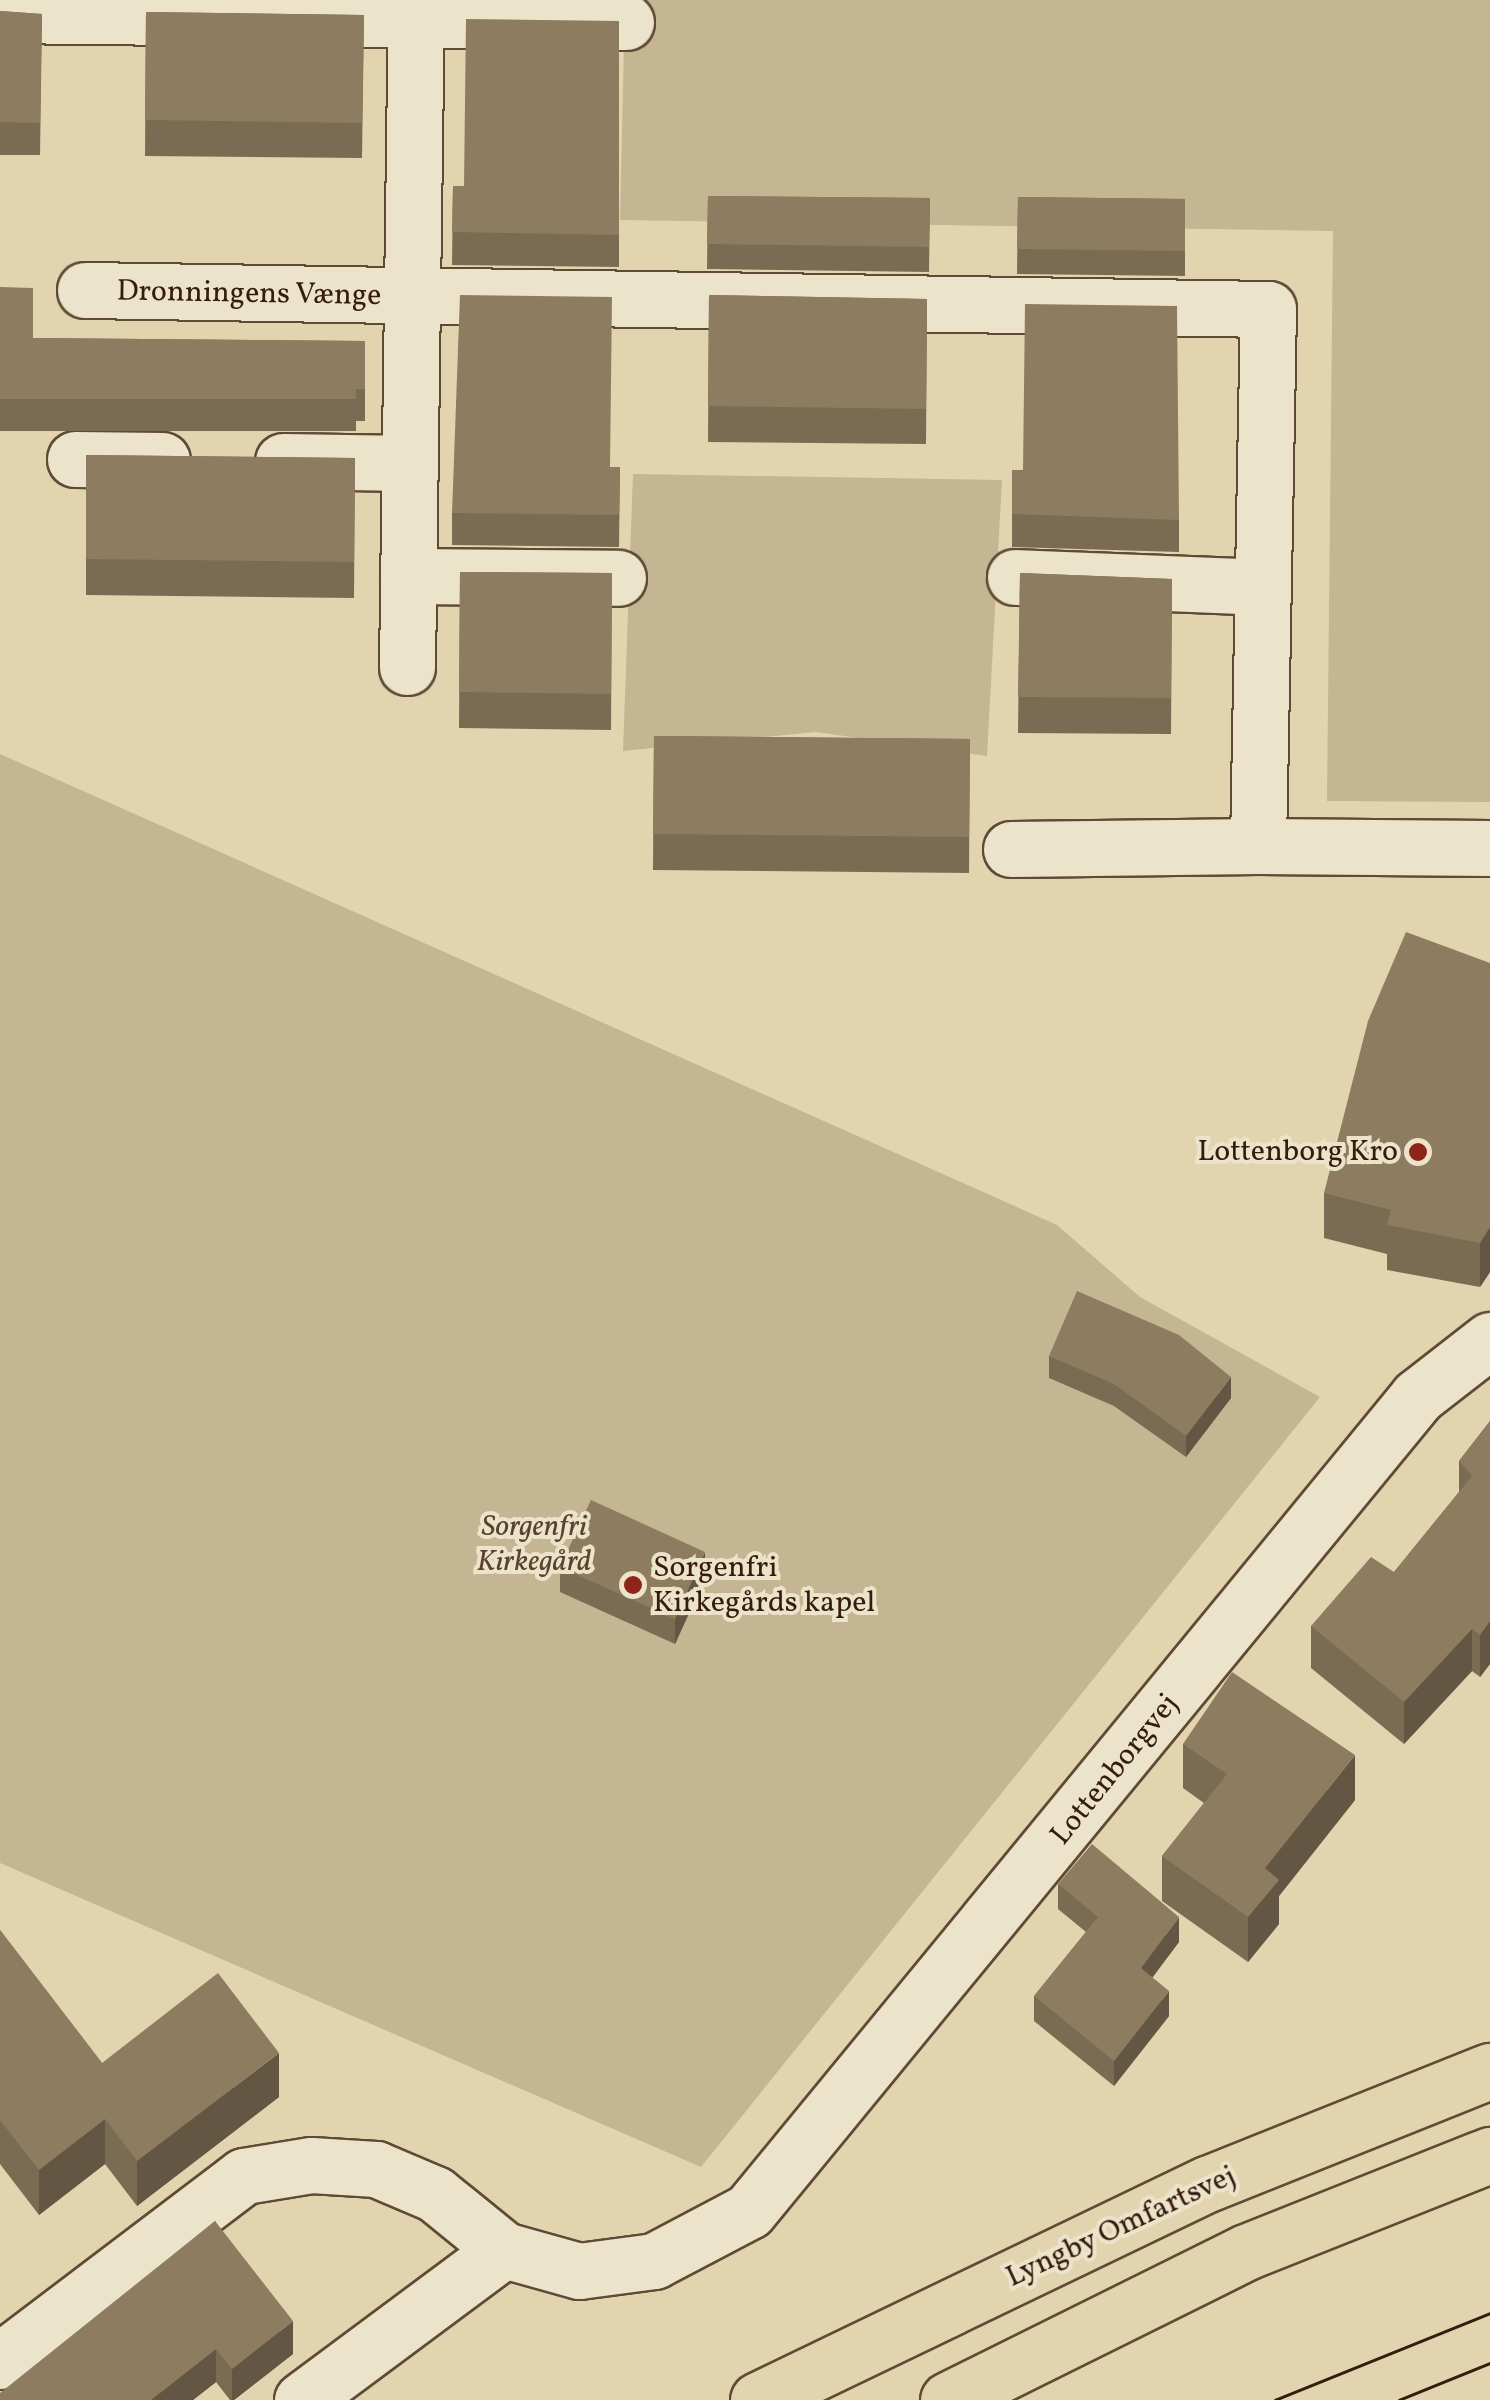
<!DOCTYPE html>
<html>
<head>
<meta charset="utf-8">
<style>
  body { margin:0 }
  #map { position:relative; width:1490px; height:2400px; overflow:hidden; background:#e1d4af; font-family:Vollkorn,serif }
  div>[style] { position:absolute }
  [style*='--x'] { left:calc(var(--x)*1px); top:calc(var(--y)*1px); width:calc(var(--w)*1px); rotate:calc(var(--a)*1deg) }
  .green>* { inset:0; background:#c4b593 }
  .roads { filter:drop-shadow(2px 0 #604a36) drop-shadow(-2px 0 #604a36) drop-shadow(0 2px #604a36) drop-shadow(0 -2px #604a36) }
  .minor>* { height:55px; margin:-27.5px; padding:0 27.5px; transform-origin:27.5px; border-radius:27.5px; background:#ece3cb }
  .highway>* { height:55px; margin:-27.5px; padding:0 27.5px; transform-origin:27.5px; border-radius:27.5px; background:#e1d4af }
  .tram>* { height:2.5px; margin:-1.25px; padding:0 1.25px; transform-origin:1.25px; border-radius:1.25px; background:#351c0d }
  .wall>* { inset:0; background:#7a6b53 }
  .shaded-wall>* { inset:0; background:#635744 }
  .building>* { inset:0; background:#8e7c61 }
  .dots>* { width:28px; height:28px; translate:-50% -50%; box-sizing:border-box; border:5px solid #ece3cb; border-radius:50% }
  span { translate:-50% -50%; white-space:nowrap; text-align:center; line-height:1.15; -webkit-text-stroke:8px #ece3cb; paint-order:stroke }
  .street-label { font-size:30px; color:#351c0d }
  .poi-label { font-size:30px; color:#351c0d }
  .right { translate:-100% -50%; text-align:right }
  .left { translate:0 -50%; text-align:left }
  .park-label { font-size:30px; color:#59422e; font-style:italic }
</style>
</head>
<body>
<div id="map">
  <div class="green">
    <i style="clip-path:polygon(625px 0,1490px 0,1490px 802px,1327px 801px,1333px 231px,620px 220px)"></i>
    <i style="clip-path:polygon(633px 474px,1002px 480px,987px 756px,816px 732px,623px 751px)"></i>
    <i style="clip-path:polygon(0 754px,1057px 1225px,1140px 1297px,1320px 1397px,701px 2167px,0 1863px)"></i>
  </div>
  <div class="roads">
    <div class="minor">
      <i style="--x:0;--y:15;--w:626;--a:0.64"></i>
      <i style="--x:85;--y:290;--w:1183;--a:0.92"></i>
      <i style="--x:1268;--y:309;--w:537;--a:91.07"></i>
      <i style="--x:1258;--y:846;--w:232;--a:0.5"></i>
      <i style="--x:75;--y:459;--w:87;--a:0.7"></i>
      <i style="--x:283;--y:461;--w:126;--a:0.9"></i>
      <i style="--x:408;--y:576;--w:210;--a:0.5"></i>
      <i style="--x:1015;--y:577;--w:248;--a:2.3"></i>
      <i style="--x:407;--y:667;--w:667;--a:-89.23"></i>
      <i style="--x:1011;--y:849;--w:247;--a:-0.7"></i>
      <i style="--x:0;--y:2361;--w:306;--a:-37.2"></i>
      <i style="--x:244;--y:2176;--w:68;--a:-9.3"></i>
      <i style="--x:311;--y:2165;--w:65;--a:3.5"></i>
      <i style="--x:376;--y:2169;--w:64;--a:23"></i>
      <i style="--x:435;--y:2194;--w:89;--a:39.1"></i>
      <i style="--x:302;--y:2400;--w:252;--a:-36.6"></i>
      <i style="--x:504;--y:2250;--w:78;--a:15.6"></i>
      <i style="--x:579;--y:2271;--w:76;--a:-7.6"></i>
      <i style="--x:654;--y:2261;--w:107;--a:-27.8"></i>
      <i style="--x:749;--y:2211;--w:1054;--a:-50.62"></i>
      <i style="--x:1418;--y:1396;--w:91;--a:-37.9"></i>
    </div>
    <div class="highway">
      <i style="--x:758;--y:2400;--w:498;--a:-25.7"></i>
      <i style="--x:1207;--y:2184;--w:305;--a:-21.8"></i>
      <i style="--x:948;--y:2400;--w:333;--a:-26.4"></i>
      <i style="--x:1246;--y:2252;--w:263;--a:-21.7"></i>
    </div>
  </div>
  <div class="tram">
    <i style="--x:1275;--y:2400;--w:232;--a:-22"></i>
    <i style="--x:1399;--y:2400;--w:98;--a:-22.1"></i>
  </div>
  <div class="wall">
    <i style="clip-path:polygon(0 11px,42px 14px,40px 155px,0 155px)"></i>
    <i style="clip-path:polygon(146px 12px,364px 15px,362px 158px,145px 156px)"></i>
    <i style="clip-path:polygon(619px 21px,619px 267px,452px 265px,453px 186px,464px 186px)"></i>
    <i style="clip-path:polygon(708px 196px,930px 198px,929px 272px,707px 269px)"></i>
    <i style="clip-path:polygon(1018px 197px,1185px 199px,1185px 276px,1017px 274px)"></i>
    <i style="clip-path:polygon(0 287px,33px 338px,365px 341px,365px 421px,356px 421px,356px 431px,0 431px)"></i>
    <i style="clip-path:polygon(709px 295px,927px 299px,926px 444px,708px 442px)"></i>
    <i style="clip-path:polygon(86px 455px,355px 458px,354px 598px,86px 595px)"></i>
    <i style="clip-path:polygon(610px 467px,620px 467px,619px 547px,452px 545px,452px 513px)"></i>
    <i style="clip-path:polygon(1012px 470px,1179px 520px,1179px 552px,1012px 547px)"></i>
    <i style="clip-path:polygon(460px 572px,612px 573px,611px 730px,459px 728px)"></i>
    <i style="clip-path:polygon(1020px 573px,1172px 579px,1171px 734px,1018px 733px)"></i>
    <i style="clip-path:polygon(654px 736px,970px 739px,969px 873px,653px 870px)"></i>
    <i style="clip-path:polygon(1490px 963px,1490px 1272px,1480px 1287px,1387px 1270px,1387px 1254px,1324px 1238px,1324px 1193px)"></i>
    <i style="clip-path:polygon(1049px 1356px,1231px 1398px,1186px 1457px,1114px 1406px,1049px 1378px)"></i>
    <i style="clip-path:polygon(1490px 1421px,1490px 1664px,1480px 1677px,1472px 1671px,1404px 1744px,1311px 1668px,1311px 1626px,1394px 1572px,1459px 1492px,1459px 1461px)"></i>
    <i style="clip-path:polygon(560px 1567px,705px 1578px,675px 1644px,560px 1592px)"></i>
    <i style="clip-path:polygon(1183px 1744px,1355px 1800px,1279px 1896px,1279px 1924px,1248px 1962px,1162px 1901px,1162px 1856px,1204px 1803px,1183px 1788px)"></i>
    <i style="clip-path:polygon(1058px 1884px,1179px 1942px,1152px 1977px,1169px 2016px,1114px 2086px,1034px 2021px,1034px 1996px,1086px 1932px,1058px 1909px)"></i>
    <i style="clip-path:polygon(0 1930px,102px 2063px,279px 2097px,137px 2206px,105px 2164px,39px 2215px,0 2164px)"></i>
    <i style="clip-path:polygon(215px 2221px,293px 2354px,234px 2400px,230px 2400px,216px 2382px,193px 2400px,0 2400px)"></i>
  </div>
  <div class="shaded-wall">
    <i style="clip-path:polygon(1490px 1227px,1490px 1272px,1480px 1287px,1480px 1243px)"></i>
    <i style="clip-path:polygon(1231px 1377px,1231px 1398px,1186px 1457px,1186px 1436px)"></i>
    <i style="clip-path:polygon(705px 1552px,705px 1578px,675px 1644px,675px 1619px)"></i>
    <i style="clip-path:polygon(1490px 1621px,1490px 1664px,1480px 1677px,1480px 1635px)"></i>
    <i style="clip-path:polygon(1472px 1629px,1472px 1671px,1404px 1744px,1404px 1702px)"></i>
    <i style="clip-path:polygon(1355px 1755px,1355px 1800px,1279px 1896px,1279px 1924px,1248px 1962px,1248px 1917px,1265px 1868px)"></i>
    <i style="clip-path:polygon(1179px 1917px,1179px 1942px,1141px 1993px,1141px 1968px)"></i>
    <i style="clip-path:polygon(1169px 1991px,1169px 2016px,1114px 2086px,1114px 2061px)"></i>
    <i style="clip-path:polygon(279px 2053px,279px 2097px,137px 2206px,137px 2161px)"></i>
    <i style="clip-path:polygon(105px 2119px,105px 2164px,39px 2215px,39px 2170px)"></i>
    <i style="clip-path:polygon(293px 2321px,293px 2354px,234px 2400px,232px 2400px,232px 2369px)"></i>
    <i style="clip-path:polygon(216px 2349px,216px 2382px,193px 2400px,151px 2400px)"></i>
  </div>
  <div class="building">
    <i style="clip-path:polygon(0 11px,42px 14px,40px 123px,0 122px)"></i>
    <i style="clip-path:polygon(146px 12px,364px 15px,362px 123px,145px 120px)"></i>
    <i style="clip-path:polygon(466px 19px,619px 21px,619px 235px,452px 232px,453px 186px,464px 186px)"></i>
    <i style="clip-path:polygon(708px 196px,930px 198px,929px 247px,707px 244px)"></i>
    <i style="clip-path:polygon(1018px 197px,1185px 199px,1185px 251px,1017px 249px)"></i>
    <i style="clip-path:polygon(0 287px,33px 288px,33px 338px,365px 341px,365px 389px,356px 389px,356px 399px,0 399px)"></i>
    <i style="clip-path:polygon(460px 295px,612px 297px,610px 467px,620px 467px,619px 515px,452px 513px)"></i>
    <i style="clip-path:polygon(709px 295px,927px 299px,926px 409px,708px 406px)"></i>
    <i style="clip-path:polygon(1025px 304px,1177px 306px,1179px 520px,1012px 514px,1012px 470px,1023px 470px)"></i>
    <i style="clip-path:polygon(86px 455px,355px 458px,354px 562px,86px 559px)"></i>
    <i style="clip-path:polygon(460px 572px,612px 573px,611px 694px,459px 692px)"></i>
    <i style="clip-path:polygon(1020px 573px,1172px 579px,1171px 698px,1018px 697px)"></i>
    <i style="clip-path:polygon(654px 736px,970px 739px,969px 837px,653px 834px)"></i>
    <i style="clip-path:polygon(1406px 932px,1490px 963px,1490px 1227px,1480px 1243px,1387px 1225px,1391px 1210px,1324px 1193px,1368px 1021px)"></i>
    <i style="clip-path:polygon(1077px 1291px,1179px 1335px,1231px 1377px,1186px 1436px,1114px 1384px,1049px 1356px)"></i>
    <i style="clip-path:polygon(1490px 1421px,1490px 1621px,1480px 1635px,1472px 1629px,1404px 1702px,1311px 1626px,1371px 1557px,1394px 1572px,1472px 1476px,1459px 1461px)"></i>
    <i style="clip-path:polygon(591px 1500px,705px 1552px,675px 1619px,560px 1567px)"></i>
    <i style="clip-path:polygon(1232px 1672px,1355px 1755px,1265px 1868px,1279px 1880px,1248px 1917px,1162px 1856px,1227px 1774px,1183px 1744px)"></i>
    <i style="clip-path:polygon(1092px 1844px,1179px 1917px,1141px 1968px,1169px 1991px,1114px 2061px,1034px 1996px,1098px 1917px,1058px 1884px)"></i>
    <i style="clip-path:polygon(0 1930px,102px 2063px,218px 1973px,279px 2053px,137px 2161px,105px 2119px,39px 2170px,0 2120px)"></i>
    <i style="clip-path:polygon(215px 2221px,293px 2321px,232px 2369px,216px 2349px,151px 2400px,0 2400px,0 2393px)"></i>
  </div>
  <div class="dots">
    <i style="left:1418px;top:1152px;background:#8f2418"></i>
    <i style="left:633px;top:1585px;background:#8f2418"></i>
  </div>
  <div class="street-label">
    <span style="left:249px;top:294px;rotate:1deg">Dronningens Vænge</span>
    <span style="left:1115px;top:1770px;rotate:-51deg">Lottenborgvej</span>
    <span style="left:1121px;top:2227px;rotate:-25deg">Lyngby Omfartsvej</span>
  </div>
  <div class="poi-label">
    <span class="right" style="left:1398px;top:1152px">Lottenborg Kro</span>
    <span class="left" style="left:653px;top:1585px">Sorgenfri<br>Kirkegårds kapel</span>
  </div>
  <div class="park-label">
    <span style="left:534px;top:1544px">Sorgenfri<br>Kirkegård</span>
  </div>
</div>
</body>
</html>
